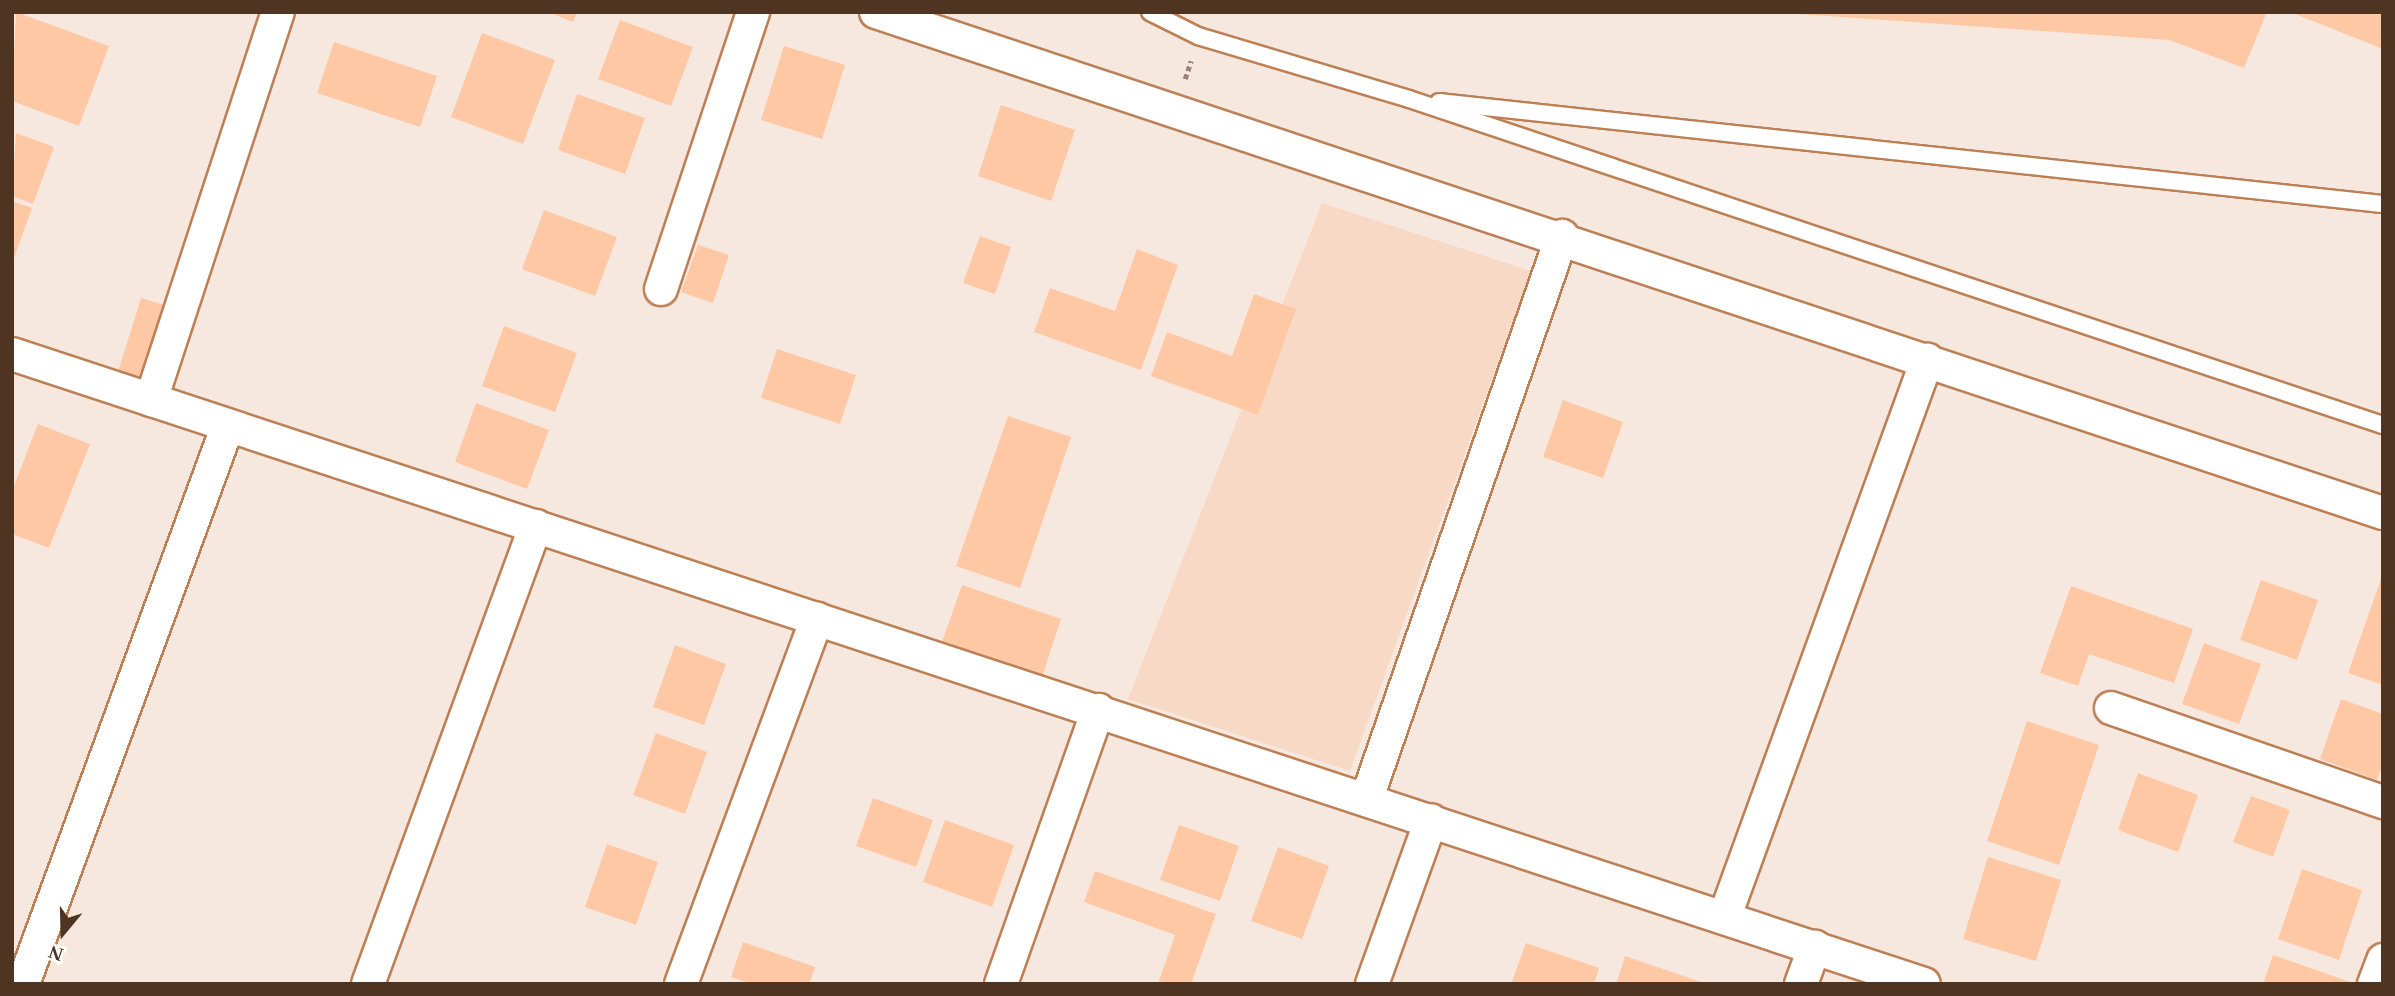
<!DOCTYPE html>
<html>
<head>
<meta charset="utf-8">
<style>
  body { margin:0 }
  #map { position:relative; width:2395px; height:996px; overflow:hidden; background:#f6e8df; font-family:Georgia,serif }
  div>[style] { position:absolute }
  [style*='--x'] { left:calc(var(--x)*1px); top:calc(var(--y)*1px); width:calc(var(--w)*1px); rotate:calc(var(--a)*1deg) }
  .built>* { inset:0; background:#f8d9c6 }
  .building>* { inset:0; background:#ffc8a5 }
  .path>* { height:4.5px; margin-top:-2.25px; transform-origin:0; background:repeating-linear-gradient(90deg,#9a8577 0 5px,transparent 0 8.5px) }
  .roads { filter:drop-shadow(2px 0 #bd7f54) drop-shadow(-2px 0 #bd7f54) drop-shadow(0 2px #bd7f54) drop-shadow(0 -2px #bd7f54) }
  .service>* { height:16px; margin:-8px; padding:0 8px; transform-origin:8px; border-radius:8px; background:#fff }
  .minor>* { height:32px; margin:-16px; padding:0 16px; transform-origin:16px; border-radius:16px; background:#fff }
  span { translate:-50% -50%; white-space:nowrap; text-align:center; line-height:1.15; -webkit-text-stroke:7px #fff; paint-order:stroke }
  .frame { position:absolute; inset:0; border:14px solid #4f3422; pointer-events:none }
  .north { position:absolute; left:28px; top:898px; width:70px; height:70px; -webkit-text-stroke:5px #fff; paint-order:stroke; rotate:199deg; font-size:19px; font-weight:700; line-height:28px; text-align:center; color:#4f3422 }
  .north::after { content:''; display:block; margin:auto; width:24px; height:32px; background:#4f3422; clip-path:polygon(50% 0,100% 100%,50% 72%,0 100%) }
</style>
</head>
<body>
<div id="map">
  <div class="built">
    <i style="clip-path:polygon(1322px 203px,1531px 271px,1350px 771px,1128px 699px)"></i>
  </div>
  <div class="building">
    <i style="clip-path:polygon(16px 12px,109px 46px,79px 126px,12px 101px)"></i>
    <i style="clip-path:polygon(548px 12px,577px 12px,573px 22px)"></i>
    <i style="clip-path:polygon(1772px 12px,2267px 12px,2244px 68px,2169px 40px)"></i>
    <i style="clip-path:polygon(2290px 12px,2383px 12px,2383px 49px)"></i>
    <i style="clip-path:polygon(620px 20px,693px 47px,671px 106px,598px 79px)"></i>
    <i style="clip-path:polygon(482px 33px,555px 60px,523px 144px,451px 117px)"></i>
    <i style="clip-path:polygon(334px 42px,437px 76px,420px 127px,317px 93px)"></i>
    <i style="clip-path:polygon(784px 46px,845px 65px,822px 139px,761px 120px)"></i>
    <i style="clip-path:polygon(577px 94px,645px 118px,625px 174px,558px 150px)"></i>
    <i style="clip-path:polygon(1001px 105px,1075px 130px,1051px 201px,978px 176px)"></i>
    <i style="clip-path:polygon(16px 133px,54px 147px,33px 204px,12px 196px)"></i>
    <i style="clip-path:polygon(12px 201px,32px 208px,13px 261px,12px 261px)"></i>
    <i style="clip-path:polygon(544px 210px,617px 237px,595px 296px,522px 269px)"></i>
    <i style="clip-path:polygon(980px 236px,1011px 247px,995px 294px,963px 283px)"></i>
    <i style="clip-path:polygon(698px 245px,729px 255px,713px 303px,681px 292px)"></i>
    <i style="clip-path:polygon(1137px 249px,1178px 265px,1141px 370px,1034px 332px,1050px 288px,1115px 311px)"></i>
    <i style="clip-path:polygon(1254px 294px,1296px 309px,1258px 415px,1151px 376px,1167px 332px,1232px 356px)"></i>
    <i style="clip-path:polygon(141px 298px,168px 306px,145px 380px,118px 372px)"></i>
    <i style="clip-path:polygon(504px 326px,577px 353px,555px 412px,482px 386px)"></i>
    <i style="clip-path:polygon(777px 349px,856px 375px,840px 424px,761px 398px)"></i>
    <i style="clip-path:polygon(1563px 400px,1623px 422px,1603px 478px,1543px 457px)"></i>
    <i style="clip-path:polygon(476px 403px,549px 430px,527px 489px,455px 462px)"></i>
    <i style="clip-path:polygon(1008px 416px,1071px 437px,1020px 588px,956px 566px)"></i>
    <i style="clip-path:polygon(38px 424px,90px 444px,49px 548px,12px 534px,12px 491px)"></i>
    <i style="clip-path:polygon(2382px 576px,2383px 576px,2383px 685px,2348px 673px)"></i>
    <i style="clip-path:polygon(2261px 580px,2318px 600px,2297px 660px,2240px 640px)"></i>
    <i style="clip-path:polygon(962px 585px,1061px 619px,1042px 677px,942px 642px)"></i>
    <i style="clip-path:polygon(2071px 586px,2193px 629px,2174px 683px,2089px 654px,2078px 686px,2040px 673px)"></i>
    <i style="clip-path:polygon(2204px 643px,2261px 664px,2239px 724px,2182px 704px)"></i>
    <i style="clip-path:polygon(675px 645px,726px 664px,704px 725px,653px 707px)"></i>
    <i style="clip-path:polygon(2341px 699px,2383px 714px,2383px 763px,2377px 780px,2320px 759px)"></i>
    <i style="clip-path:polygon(2027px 721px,2099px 745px,2059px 865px,1987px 841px)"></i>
    <i style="clip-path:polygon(656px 733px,707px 752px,685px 814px,633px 795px)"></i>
    <i style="clip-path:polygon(2138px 773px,2198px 795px,2178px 852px,2118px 830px)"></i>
    <i style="clip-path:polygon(2251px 796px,2290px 810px,2273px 857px,2233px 842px)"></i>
    <i style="clip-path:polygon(873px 798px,933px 820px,916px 867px,856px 846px)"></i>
    <i style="clip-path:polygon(945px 820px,1014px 845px,992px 907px,923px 882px)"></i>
    <i style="clip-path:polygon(1179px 825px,1239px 846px,1220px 901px,1160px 880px)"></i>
    <i style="clip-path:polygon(607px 844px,658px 862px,636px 925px,585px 907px)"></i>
    <i style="clip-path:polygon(1278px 847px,1329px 866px,1302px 939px,1251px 921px)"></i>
    <i style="clip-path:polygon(1988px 857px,2061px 880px,2036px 961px,1963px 939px)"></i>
    <i style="clip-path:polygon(2302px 869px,2362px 890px,2339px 960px,2278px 939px)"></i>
    <i style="clip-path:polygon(1095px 871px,1216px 914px,1191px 984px,1158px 984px,1175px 935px,1084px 902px)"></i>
    <i style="clip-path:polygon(743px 942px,815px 967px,809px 984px,752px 984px,731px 977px)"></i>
    <i style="clip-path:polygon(1526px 943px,1599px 968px,1594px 984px,1511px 984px)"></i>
    <i style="clip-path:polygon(2273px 955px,2353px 983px,2353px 984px,2263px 984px)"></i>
    <i style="clip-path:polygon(1625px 956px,1704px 983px,1704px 984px,1616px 984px)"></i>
  </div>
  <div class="path">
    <i style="--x:1185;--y:79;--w:19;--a:-72"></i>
  </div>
  <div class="roads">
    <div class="service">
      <i style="--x:1150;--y:12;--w:54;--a:26.6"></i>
      <i style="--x:1198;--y:36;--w:220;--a:16.6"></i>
      <i style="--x:1409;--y:99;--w:1027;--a:18.51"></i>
      <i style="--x:1439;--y:102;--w:949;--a:6.17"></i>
    </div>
    <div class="minor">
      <i style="--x:876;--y:12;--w:1588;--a:18.39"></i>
      <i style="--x:661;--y:289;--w:292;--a:-71.6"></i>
      <i style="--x:12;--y:354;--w:2013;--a:18.24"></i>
      <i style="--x:151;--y:400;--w:408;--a:-71.9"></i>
      <i style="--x:2111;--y:708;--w:288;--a:19.1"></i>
      <i style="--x:1367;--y:798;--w:595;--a:-70.86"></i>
      <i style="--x:1725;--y:916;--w:592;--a:-70.03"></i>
      <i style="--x:23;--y:984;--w:595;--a:-69.86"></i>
      <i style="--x:368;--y:984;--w:488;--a:-69.9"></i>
      <i style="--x:681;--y:984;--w:390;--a:-69.6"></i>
      <i style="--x:1001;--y:984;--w:291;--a:-70.5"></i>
      <i style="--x:1372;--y:984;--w:174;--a:-70.2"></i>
      <i style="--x:1801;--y:984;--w:40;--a:-69.8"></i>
      <i style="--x:2374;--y:984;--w:26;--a:-69"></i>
    </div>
  </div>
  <div class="frame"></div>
  <div class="north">N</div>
</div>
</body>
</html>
